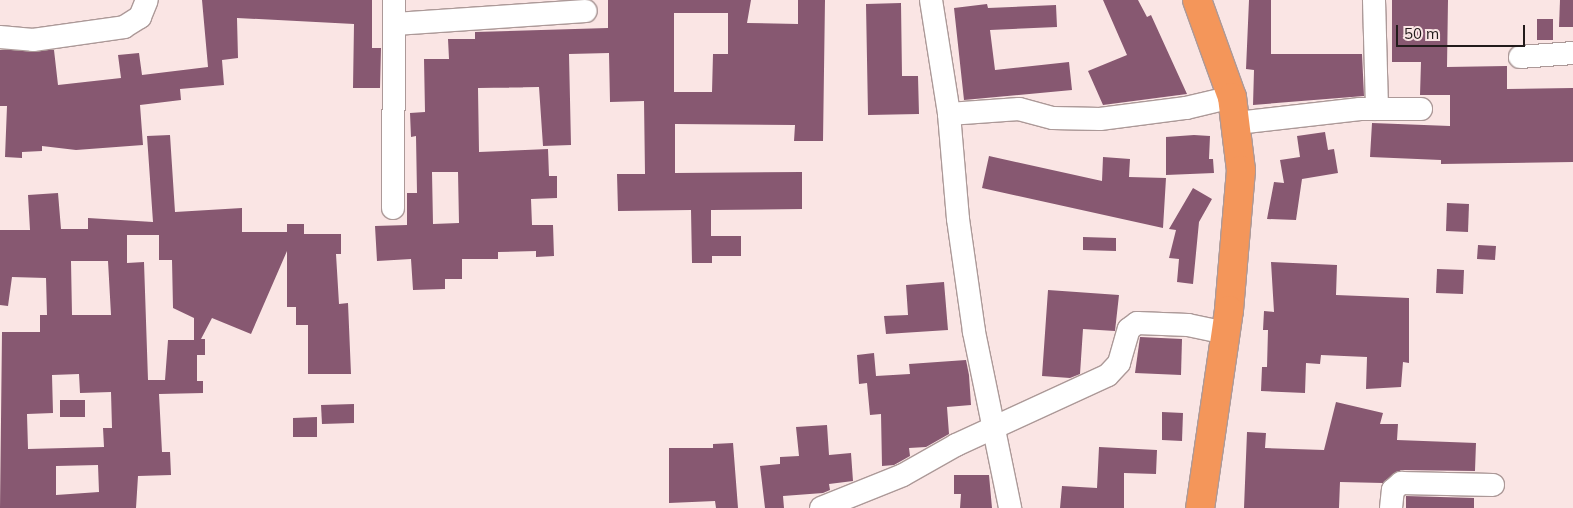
<!DOCTYPE html>
<html>
<head>
<meta charset="utf-8">
<style>
  body { margin:0 }
  #map { position:relative; width:1573px; height:508px; overflow:hidden; background:#fae5e4; font-family:Mulish,sans-serif }
  div>[style] { position:absolute }
  [style*='--x'] { left:calc(var(--x)*1px); top:calc(var(--y)*1px); width:calc(var(--w)*1px); rotate:calc(var(--a)*1deg) }
  .building>* { inset:0; background:#875871 }
  .roads { filter:drop-shadow(1px 0 #ac9998) drop-shadow(-1px 0 #ac9998) drop-shadow(0 1px #ac9998) drop-shadow(0 -1px #ac9998) }
  .minor>* { height:22px; margin:-11px; padding:0 11px; transform-origin:11px; border-radius:11px; background:#fff }
  .highway>* { height:28px; margin:-14px; padding:0 14px; transform-origin:14px; border-radius:14px; background:#f4965a }
  span { translate:-50% -50%; white-space:nowrap; text-align:center; line-height:1.15; -webkit-text-stroke:5px #fae5e4; paint-order:stroke }
  .scale { position:absolute; left:1396px; top:25px; width:129px; height:22px; box-sizing:border-box; border:2px solid #221b1b; border-top:0; padding-left:6px; font-size:15px; line-height:18px; white-space:nowrap; color:#221b1b; -webkit-text-stroke:4px #fae5e4; paint-order:stroke }
</style>
</head>
<body>
<div id="map">
  <div class="building">
    <i style="clip-path:polygon(202px 0,372px 0,372px 48px,381px 48px,380px 88px,353px 88px,354px 24px,237px 18px,238px 58px,222px 60px,224px 85px,180px 89px,181px 100px,140px 105px,143px 145px,76px 150px,42px 146px,42px 151px,22px 152px,22px 158px,5px 157px,7px 106px,0 106px,0 50px,54px 50px,58px 85px,121px 78px,118px 55px,139px 53px,142px 75px,208px 67px)"></i>
    <i style="clip-path:polygon(evenodd,608px 0,751px 0,747px 23px,798px 24px,798px 0,825px 0,823px 141px,794px 141px,795px 125px,675px 124px,675px 173px,802px 172px,802px 209px,711px 210px,711px 236px,741px 236px,741px 256px,712px 256px,712px 263px,692px 263px,691px 210px,618px 211px,617px 174px,645px 174px,644px 101px,610px 102px,609px 53px,569px 54px,571px 145px,543px 146px,539px 87px,478px 88px,479px 152px,548px 149px,549px 176px,557px 176px,557px 198px,531px 199px,532px 225px,553px 225px,554px 256px,536px 257px,536px 251px,498px 252px,498px 259px,462px 259px,462px 279px,445px 279px,445px 289px,413px 290px,411px 259px,377px 261px,375px 226px,407px 225px,407px 193px,417px 193px,416px 136px,411px 137px,410px 113px,425px 112px,424px 59px,449px 59px,448px 39px,475px 39px,475px 32px,608px 28px,608px 0,674px 13px,728px 13px,728px 54px,713px 54px,712px 92px,674px 92px,674px 13px,608px 0,432px 172px,458px 172px,459px 223px,433px 224px,432px 172px)"></i>
    <i style="clip-path:polygon(1103px 0,1138px 0,1147px 17px,1151px 15px,1187px 94px,1103px 105px,1088px 71px,1127px 55px)"></i>
    <i style="clip-path:polygon(1249px 0,1271px 0,1271px 54px,1362px 54px,1364px 96px,1253px 105px,1254px 70px,1246px 69px)"></i>
    <i style="clip-path:polygon(1392px 0,1448px 0,1447px 67px,1507px 66px,1507px 89px,1573px 88px,1573px 162px,1441px 164px,1441px 160px,1370px 157px,1372px 123px,1450px 126px,1450px 95px,1420px 95px,1421px 62px,1392px 62px)"></i>
    <i style="clip-path:polygon(1560px 0,1573px 0,1573px 27px,1559px 27px)"></i>
    <i style="clip-path:polygon(901px 3px,902px 76px,918px 76px,919px 114px,868px 115px,866px 4px)"></i>
    <i style="clip-path:polygon(987px 4px,988px 8px,1056px 5px,1057px 27px,990px 30px,995px 70px,1069px 62px,1072px 90px,964px 100px,954px 8px)"></i>
    <i style="clip-path:polygon(1537px 19px,1553px 19px,1553px 40px,1537px 40px)"></i>
    <i style="clip-path:polygon(1325px 132px,1328px 150px,1334px 149px,1338px 173px,1302px 179px,1296px 220px,1267px 219px,1274px 182px,1284px 183px,1280px 160px,1300px 157px,1297px 136px)"></i>
    <i style="clip-path:polygon(evenodd,170px 135px,175px 212px,242px 208px,242px 232px,287px 232px,287px 224px,304px 224px,304px 234px,341px 234px,341px 254px,336px 254px,339px 304px,348px 303px,351px 374px,308px 374px,308px 325px,296px 325px,296px 307px,287px 307px,287px 251px,251px 334px,212px 318px,201px 339px,205px 339px,205px 355px,197px 355px,197px 381px,203px 381px,203px 393px,159px 394px,162px 452px,170px 452px,171px 475px,138px 476px,136px 508px,0 508px,2px 332px,40px 332px,40px 315px,47px 315px,46px 278px,12px 277px,8px 306px,0 305px,0 230px,30px 230px,28px 195px,58px 193px,61px 229px,88px 229px,88px 218px,153px 222px,147px 136px,170px 135px,127px 235px,159px 235px,159px 260px,172px 260px,173px 308px,194px 318px,194px 340px,168px 340px,165px 380px,148px 380px,144px 262px,127px 263px,127px 235px,170px 135px,71px 261px,108px 261px,111px 315px,72px 315px,71px 261px,170px 135px,79px 374px,80px 393px,111px 392px,112px 428px,103px 428px,104px 447px,28px 449px,27px 414px,53px 413px,52px 375px,79px 374px,170px 135px,98px 465px,99px 492px,56px 495px,56px 466px,98px 465px)"></i>
    <i style="clip-path:polygon(1194px 135px,1210px 136px,1209px 159px,1213px 159px,1214px 173px,1166px 175px,1166px 137px)"></i>
    <i style="clip-path:polygon(989px 156px,1102px 181px,1103px 157px,1130px 159px,1129px 177px,1166px 178px,1163px 228px,982px 188px)"></i>
    <i style="clip-path:polygon(1193px 188px,1212px 199px,1199px 222px,1193px 284px,1177px 282px,1179px 259px,1169px 258px,1176px 230px,1169px 229px)"></i>
    <i style="clip-path:polygon(1447px 203px,1469px 204px,1468px 232px,1446px 231px)"></i>
    <i style="clip-path:polygon(1083px 237px,1116px 238px,1116px 251px,1083px 250px)"></i>
    <i style="clip-path:polygon(1478px 245px,1496px 246px,1495px 260px,1477px 259px)"></i>
    <i style="clip-path:polygon(1271px 262px,1337px 265px,1336px 295px,1409px 298px,1409px 363px,1403px 362px,1401px 387px,1366px 389px,1367px 357px,1321px 355px,1320px 364px,1306px 363px,1305px 393px,1261px 391px,1262px 367px,1267px 367px,1268px 330px,1263px 330px,1264px 311px,1274px 312px)"></i>
    <i style="clip-path:polygon(1437px 269px,1464px 270px,1463px 294px,1436px 293px)"></i>
    <i style="clip-path:polygon(944px 282px,948px 330px,886px 334px,884px 316px,908px 315px,906px 285px)"></i>
    <i style="clip-path:polygon(1048px 290px,1119px 295px,1115px 331px,1083px 329px,1080px 374px,1070px 378px,1042px 376px)"></i>
    <i style="clip-path:polygon(1140px 337px,1182px 339px,1181px 375px,1135px 373px)"></i>
    <i style="clip-path:polygon(874px 353px,876px 376px,910px 374px,909px 364px,966px 360px,969px 375px,971px 405px,947px 407px,949px 434px,926px 447px,909px 448px,910px 456px,894px 465px,882px 466px,881px 414px,870px 415px,867px 383px,859px 384px,857px 355px)"></i>
    <i style="clip-path:polygon(60px 400px,85px 400px,85px 417px,60px 417px)"></i>
    <i style="clip-path:polygon(1336px 402px,1383px 413px,1380px 424px,1398px 424px,1397px 440px,1476px 443px,1475px 471px,1401px 470px,1383px 483px,1340px 482px,1339px 508px,1244px 508px,1247px 432px,1266px 433px,1265px 448px,1324px 450px)"></i>
    <i style="clip-path:polygon(354px 404px,354px 423px,322px 424px,321px 405px)"></i>
    <i style="clip-path:polygon(1162px 412px,1183px 413px,1182px 441px,1162px 440px)"></i>
    <i style="clip-path:polygon(317px 417px,317px 437px,293px 437px,293px 418px)"></i>
    <i style="clip-path:polygon(827px 425px,829px 455px,851px 453px,853px 481px,829px 484px,830px 490px,823px 493px,783px 496px,784px 508px,765px 508px,760px 466px,780px 464px,780px 457px,799px 456px,796px 427px)"></i>
    <i style="clip-path:polygon(733px 443px,738px 508px,716px 508px,715px 501px,669px 503px,669px 448px,713px 448px,713px 444px)"></i>
    <i style="clip-path:polygon(1099px 447px,1157px 450px,1156px 474px,1124px 473px,1124px 508px,1060px 508px,1062px 486px,1097px 488px)"></i>
    <i style="clip-path:polygon(954px 475px,989px 475px,992px 508px,960px 508px,961px 494px,954px 494px)"></i>
    <i style="clip-path:polygon(1406px 496px,1474px 498px,1474px 508px,1406px 508px)"></i>
  </div>
  <div class="roads">
    <div class="minor">
      <i style="--x:931;--y:0;--w:115;--a:81"></i>
      <i style="--x:949;--y:114;--w:105;--a:85.1"></i>
      <i style="--x:958;--y:219;--w:114;--a:81.9"></i>
      <i style="--x:974;--y:332;--w:180;--a:78.4"></i>
      <i style="--x:1374;--y:0;--w:109;--a:88.4"></i>
      <i style="--x:395;--y:24;--w:191;--a:-3.9"></i>
      <i style="--x:0;--y:37;--w:33;--a:5"></i>
      <i style="--x:33;--y:40;--w:92;--a:-8.1"></i>
      <i style="--x:124;--y:27;--w:19;--a:-32"></i>
      <i style="--x:140;--y:17;--w:18;--a:-68"></i>
      <i style="--x:1520;--y:57;--w:53;--a:-4.3"></i>
      <i style="--x:949;--y:114;--w:70;--a:-4.1"></i>
      <i style="--x:1019;--y:109;--w:35;--a:15"></i>
      <i style="--x:1053;--y:118;--w:47;--a:1.2"></i>
      <i style="--x:1100;--y:119;--w:87;--a:-7.3"></i>
      <i style="--x:1186;--y:108;--w:47;--a:-13.4"></i>
      <i style="--x:1237;--y:123;--w:124;--a:-6.5"></i>
      <i style="--x:1360;--y:109;--w:61;--a:0"></i>
      <i style="--x:393;--y:208;--w:208;--a:-89.7"></i>
      <i style="--x:821;--y:508;--w:88;--a:-21.9"></i>
      <i style="--x:903;--y:475;--w:61;--a:-29.5"></i>
      <i style="--x:956;--y:445;--w:167;--a:-24.7"></i>
      <i style="--x:1108;--y:375;--w:16;--a:-47"></i>
      <i style="--x:1119;--y:363;--w:35;--a:-74"></i>
      <i style="--x:1129;--y:329;--w:10;--a:-37"></i>
      <i style="--x:1137;--y:323;--w:51;--a:2.2"></i>
      <i style="--x:1188;--y:325;--w:40;--a:12"></i>
      <i style="--x:1391;--y:508;--w:18;--a:-84"></i>
      <i style="--x:1393;--y:490;--w:11;--a:-41"></i>
      <i style="--x:1401;--y:483;--w:92;--a:1.2"></i>
    </div>
    <div class="highway">
      <i style="--x:1197;--y:0;--w:103;--a:70.2"></i>
      <i style="--x:1232;--y:97;--w:74;--a:83"></i>
      <i style="--x:1241;--y:170;--w:141;--a:94.9"></i>
      <i style="--x:1229;--y:310;--w:200;--a:98.3"></i>
    </div>
  </div>
  <div class="scale">50 m</div>
</div>
</body>
</html>
